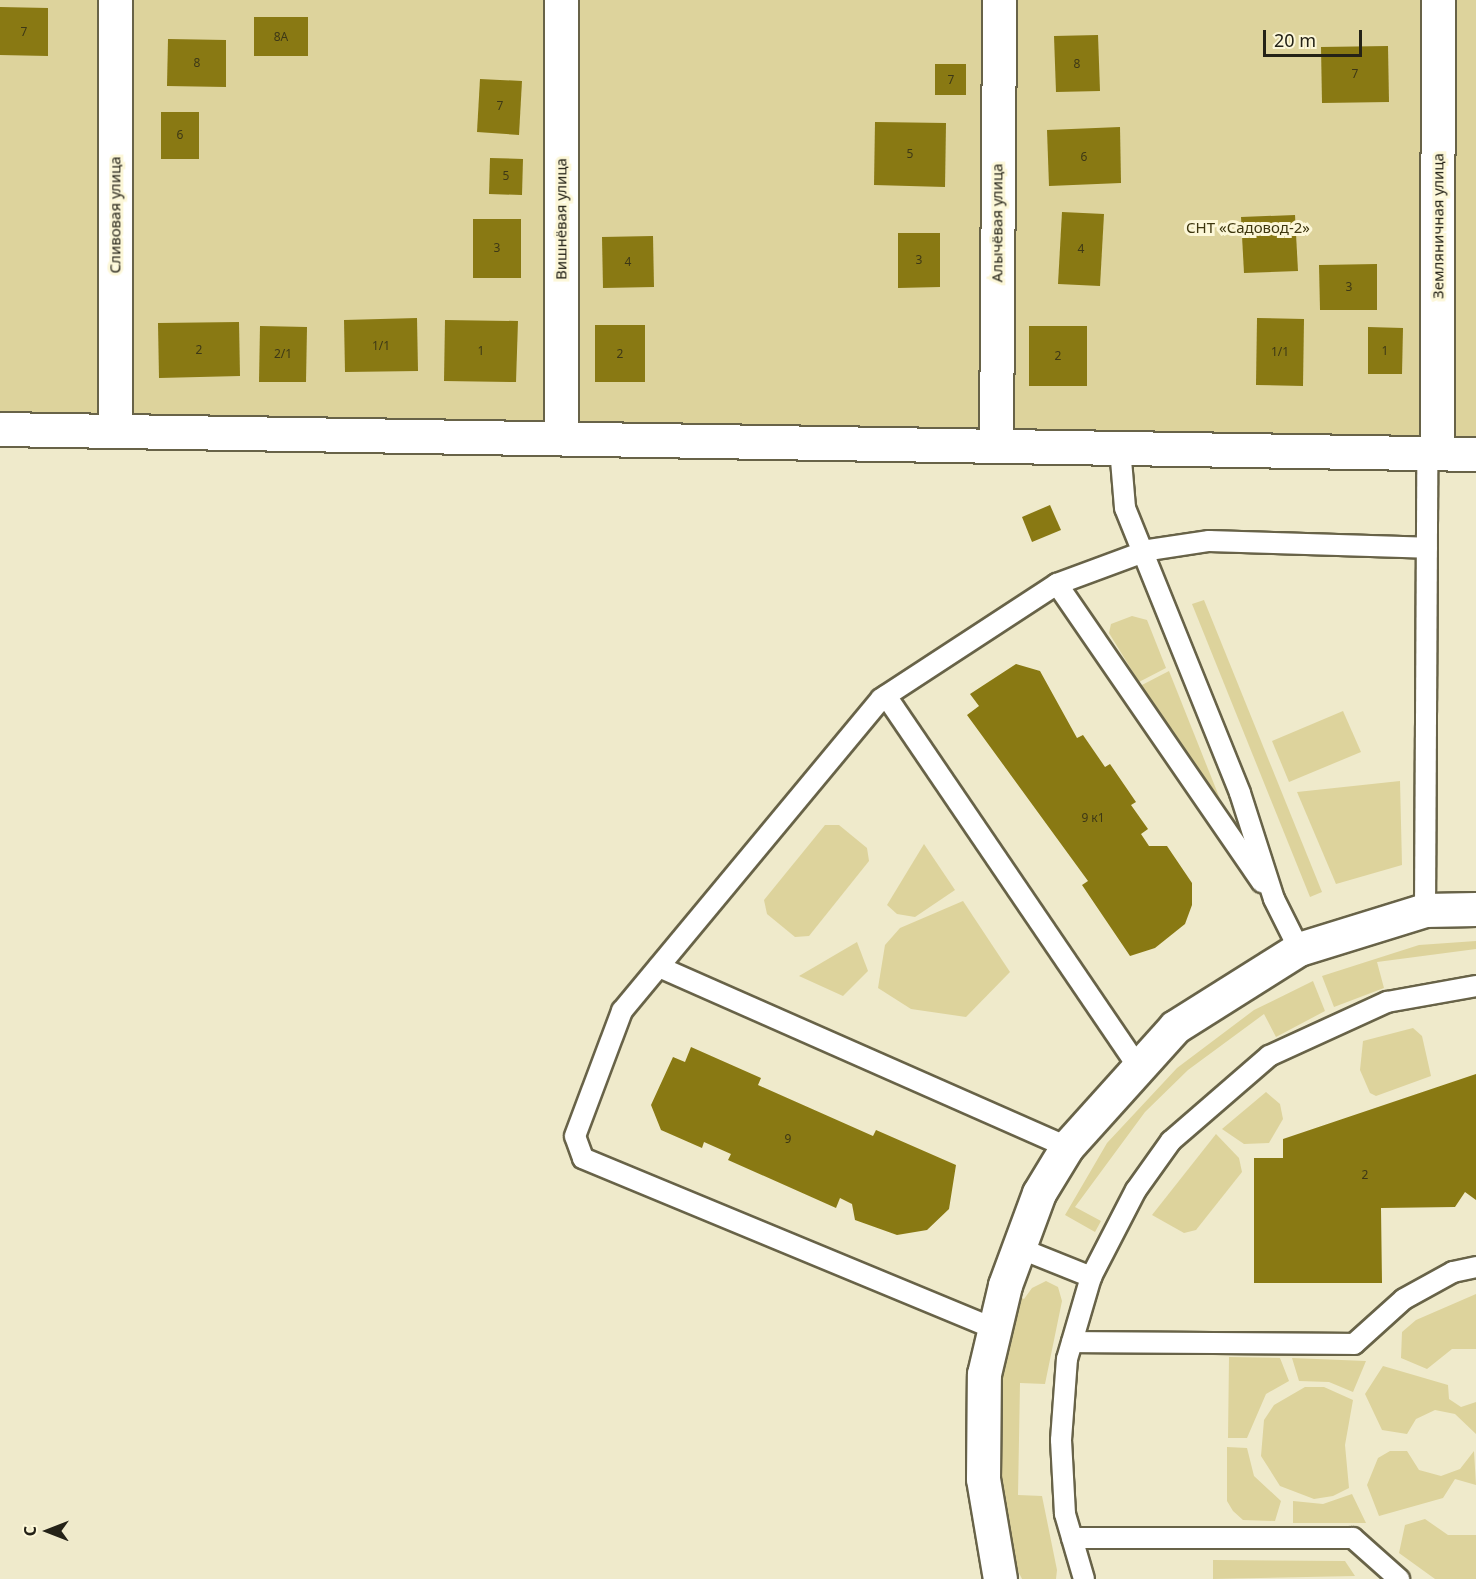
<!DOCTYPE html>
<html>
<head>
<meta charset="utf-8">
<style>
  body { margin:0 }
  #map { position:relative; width:1476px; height:1579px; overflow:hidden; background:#efeacb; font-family:"Noto Sans",sans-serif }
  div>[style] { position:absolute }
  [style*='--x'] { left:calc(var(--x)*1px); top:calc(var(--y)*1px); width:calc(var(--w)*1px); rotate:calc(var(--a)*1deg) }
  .green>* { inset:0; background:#ddd39c }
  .building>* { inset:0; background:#897913 }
  .roads { filter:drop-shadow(2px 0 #686348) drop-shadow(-2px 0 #686348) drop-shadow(0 2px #686348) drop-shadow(0 -2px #686348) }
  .service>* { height:20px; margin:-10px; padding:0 10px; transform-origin:10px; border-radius:10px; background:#fff }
  .minor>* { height:33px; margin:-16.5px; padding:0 16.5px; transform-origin:16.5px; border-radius:16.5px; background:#fff }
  span { translate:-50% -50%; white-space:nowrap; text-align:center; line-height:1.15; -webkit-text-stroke:6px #fcf7d8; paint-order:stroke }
  .number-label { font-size:12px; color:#3d3816 }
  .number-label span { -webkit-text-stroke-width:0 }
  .street-label { font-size:15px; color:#242217 }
  .park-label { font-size:15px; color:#3d360e }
  .north { position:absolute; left:18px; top:1501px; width:60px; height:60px; -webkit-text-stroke:4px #fcf7d8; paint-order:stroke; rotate:270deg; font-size:16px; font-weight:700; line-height:24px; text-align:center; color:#242217 }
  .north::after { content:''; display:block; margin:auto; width:21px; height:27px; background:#242217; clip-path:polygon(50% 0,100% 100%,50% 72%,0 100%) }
  .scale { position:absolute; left:1263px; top:30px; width:99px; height:27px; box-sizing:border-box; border:3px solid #242217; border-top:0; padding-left:8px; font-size:18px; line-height:21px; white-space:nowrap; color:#242217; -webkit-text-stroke:4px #fcf7d8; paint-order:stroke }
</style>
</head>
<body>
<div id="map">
  <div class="green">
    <i style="clip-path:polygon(0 0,1476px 0,1476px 459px,0 444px)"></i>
    <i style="clip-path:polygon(1204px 600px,1322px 892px,1310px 897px,1192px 604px)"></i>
    <i style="clip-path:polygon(1132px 616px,1147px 620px,1166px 668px,1139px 682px,1109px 633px,1111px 624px)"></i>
    <i style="clip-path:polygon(1169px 671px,1220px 799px,1140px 686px)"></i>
    <i style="clip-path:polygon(1343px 711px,1361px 752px,1289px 782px,1272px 741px)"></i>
    <i style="clip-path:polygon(1400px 781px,1402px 865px,1336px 884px,1297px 792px)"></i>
    <i style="clip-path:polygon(825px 825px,839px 825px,867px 848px,869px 861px,809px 936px,795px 937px,767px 914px,764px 900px)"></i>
    <i style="clip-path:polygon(924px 844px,955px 890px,915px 917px,897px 914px,887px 905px)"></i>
    <i style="clip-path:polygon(963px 901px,1010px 972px,966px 1017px,911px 1009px,878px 988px,885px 945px,900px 928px)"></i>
    <i style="clip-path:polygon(1476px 941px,1476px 949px,1377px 962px,1384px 988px,1334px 1007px,1322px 976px,1419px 945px)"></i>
    <i style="clip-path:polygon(857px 942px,868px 971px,843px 996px,799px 976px)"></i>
    <i style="clip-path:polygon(1313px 981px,1325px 1011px,1276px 1037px,1264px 1014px,1188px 1070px,1145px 1112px,1075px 1207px,1101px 1221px,1095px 1232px,1065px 1215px,1107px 1143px,1177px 1068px,1254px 1010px)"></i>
    <i style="clip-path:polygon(1413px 1028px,1422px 1036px,1431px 1076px,1376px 1096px,1370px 1093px,1360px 1070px,1363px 1041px)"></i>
    <i style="clip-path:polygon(1266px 1092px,1280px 1104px,1283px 1119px,1269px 1143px,1244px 1144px,1222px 1129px)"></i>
    <i style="clip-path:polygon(1216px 1134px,1239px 1158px,1242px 1172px,1196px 1230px,1184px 1233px,1152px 1215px)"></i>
    <i style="clip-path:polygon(1046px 1281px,1058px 1287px,1062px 1301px,1045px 1384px,1020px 1383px,1018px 1495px,1042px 1496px,1057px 1570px,1056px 1579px,1022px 1579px,1018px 1571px,1012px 1572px,999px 1517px,997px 1383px,1017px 1296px,1024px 1299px,1032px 1288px)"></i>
    <i style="clip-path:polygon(1476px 1294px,1476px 1349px,1452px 1349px,1427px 1369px,1401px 1358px,1402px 1332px,1416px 1320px)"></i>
    <i style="clip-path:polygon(1229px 1357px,1280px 1358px,1289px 1381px,1266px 1394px,1247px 1438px,1228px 1438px)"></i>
    <i style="clip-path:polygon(1292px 1358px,1366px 1361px,1353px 1392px,1329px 1382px,1299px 1381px)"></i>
    <i style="clip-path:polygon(1383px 1366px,1448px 1385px,1449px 1399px,1461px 1407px,1476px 1402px,1476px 1434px,1455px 1414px,1435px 1410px,1416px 1419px,1407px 1434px,1382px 1430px,1365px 1394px)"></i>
    <i style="clip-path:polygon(1305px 1387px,1324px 1387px,1353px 1400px,1345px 1445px,1349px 1488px,1333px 1496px,1314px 1499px,1280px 1486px,1261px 1456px,1264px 1420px,1274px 1405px)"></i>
    <i style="clip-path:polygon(1227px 1447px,1247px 1448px,1254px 1476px,1281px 1501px,1275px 1521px,1243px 1520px,1233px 1511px,1227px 1501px)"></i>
    <i style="clip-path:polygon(1390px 1451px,1407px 1451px,1419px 1470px,1441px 1476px,1460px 1469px,1474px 1451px,1476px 1485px,1455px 1479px,1443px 1498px,1379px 1516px,1367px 1485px,1378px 1458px)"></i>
    <i style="clip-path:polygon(1352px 1494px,1366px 1523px,1293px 1523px,1293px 1501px,1323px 1504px)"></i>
    <i style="clip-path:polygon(1425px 1519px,1448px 1535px,1476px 1535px,1476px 1579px,1435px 1579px,1399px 1553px,1405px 1525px)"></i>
    <i style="clip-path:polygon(1213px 1560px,1345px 1561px,1355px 1576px,1213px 1579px)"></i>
  </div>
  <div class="building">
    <i style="clip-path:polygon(0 7px,48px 8px,48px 56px,0 55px)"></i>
    <i style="clip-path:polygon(254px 17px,308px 17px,308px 56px,254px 56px)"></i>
    <i style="clip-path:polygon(1098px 35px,1100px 91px,1056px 92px,1054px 36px)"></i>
    <i style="clip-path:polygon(168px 39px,226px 40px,226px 87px,167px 86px)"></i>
    <i style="clip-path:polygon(1388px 46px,1389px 102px,1322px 103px,1321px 47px)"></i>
    <i style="clip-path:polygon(935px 64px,966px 64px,966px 95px,935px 95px)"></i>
    <i style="clip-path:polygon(480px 79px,522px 81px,519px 135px,477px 132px)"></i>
    <i style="clip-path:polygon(161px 112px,199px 112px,199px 159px,161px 159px)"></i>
    <i style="clip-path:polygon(875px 122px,946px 123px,945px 187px,874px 185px)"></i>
    <i style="clip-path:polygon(1120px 127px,1121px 183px,1049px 186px,1047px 130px)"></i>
    <i style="clip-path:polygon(490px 158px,523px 159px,522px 195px,489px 194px)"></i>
    <i style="clip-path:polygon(1062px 212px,1104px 214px,1100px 286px,1058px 284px)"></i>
    <i style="clip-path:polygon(1295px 215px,1298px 271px,1244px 273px,1241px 217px)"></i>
    <i style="clip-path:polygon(473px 219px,521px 219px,521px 278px,473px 278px)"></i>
    <i style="clip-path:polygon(898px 233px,940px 233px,940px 287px,898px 288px)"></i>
    <i style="clip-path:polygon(653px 236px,654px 287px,603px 288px,602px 237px)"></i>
    <i style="clip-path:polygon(1377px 264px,1377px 310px,1320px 310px,1319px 265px)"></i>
    <i style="clip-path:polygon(417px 318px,418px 371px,345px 372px,344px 320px)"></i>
    <i style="clip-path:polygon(1257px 318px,1304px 319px,1303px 386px,1256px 385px)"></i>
    <i style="clip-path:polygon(445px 320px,518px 321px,516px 382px,444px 381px)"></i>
    <i style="clip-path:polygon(239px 322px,240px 376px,159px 378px,158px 323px)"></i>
    <i style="clip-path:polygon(595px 325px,645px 325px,645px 382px,595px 382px)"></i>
    <i style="clip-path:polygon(260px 326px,307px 327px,306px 382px,259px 382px)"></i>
    <i style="clip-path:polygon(1029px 326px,1087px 326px,1087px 386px,1029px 386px)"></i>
    <i style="clip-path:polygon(1368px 327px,1403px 328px,1402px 374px,1368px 374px)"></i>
    <i style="clip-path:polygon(1050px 505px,1061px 530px,1032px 542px,1022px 517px)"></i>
    <i style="clip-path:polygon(1016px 664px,1040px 671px,1077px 738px,1083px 735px,1105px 767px,1110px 764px,1136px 802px,1131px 805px,1148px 829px,1141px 834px,1149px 846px,1167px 846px,1192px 883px,1192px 905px,1185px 924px,1155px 948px,1130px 956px,1082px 885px,1088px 881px,967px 715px,979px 706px,970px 694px)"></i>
    <i style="clip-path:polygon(691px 1047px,761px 1078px,758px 1085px,873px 1136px,876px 1130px,956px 1165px,949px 1209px,927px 1230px,897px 1235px,855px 1220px,852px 1204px,840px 1198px,836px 1208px,728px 1160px,731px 1154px,704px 1142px,702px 1148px,661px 1130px,651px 1105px,673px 1057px,685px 1062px)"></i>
    <i style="clip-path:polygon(1476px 1074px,1476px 1200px,1465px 1192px,1455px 1207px,1381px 1208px,1382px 1283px,1254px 1283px,1254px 1158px,1283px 1158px,1283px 1139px)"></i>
  </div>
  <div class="roads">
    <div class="service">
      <i style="--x:1120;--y:448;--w:60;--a:85.2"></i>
      <i style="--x:1125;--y:508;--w:307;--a:68"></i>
      <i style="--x:1240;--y:793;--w:111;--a:72.2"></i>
      <i style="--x:1274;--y:899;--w:56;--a:63.4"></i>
      <i style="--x:1057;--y:584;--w:362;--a:55.5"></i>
      <i style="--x:886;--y:696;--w:447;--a:55.8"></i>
      <i style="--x:1425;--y:910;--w:457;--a:-89.7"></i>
      <i style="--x:659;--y:967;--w:446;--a:23.8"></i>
      <i style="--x:1019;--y:1248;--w:78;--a:21.9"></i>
      <i style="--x:995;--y:1329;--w:446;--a:-157.5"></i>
      <i style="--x:583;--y:1158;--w:23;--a:-110"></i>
      <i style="--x:575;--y:1136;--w:134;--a:-69.4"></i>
      <i style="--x:622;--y:1011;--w:405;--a:-50.3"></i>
      <i style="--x:881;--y:699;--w:210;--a:-33.2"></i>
      <i style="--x:1057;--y:584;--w:98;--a:-20.3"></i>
      <i style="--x:1149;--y:550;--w:61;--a:-8.5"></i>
      <i style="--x:1209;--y:541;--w:218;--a:1.8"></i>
      <i style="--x:1072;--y:1342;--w:282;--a:0.4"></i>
      <i style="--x:1354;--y:1344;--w:67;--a:-42"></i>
      <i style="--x:1404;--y:1299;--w:56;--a:-28.9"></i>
      <i style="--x:1453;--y:1272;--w:24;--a:-12"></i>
      <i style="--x:1072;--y:1538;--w:281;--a:0"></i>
      <i style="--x:1353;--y:1538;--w:62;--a:41.7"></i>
      <i style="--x:1084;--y:1579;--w:68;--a:-106.3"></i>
      <i style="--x:1065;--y:1514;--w:74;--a:-93.1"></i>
      <i style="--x:1061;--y:1440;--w:81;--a:-85.8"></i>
      <i style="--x:1067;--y:1359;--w:85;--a:-73.7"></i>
      <i style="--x:1091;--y:1277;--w:98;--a:-62.7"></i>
      <i style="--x:1136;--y:1190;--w:60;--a:-54.5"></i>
      <i style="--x:1171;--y:1141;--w:130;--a:-40.9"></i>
      <i style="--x:1269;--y:1056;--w:130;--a:-24.6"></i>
      <i style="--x:1387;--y:1002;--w:90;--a:-10.2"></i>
    </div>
    <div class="minor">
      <i style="--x:115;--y:0;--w:430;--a:90"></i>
      <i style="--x:561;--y:0;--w:437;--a:90"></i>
      <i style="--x:0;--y:429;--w:1476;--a:0.97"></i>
      <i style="--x:996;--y:446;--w:446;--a:-89.6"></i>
      <i style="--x:1437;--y:453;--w:453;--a:-89.9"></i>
      <i style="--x:1000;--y:1579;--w:101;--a:-99.6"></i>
      <i style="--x:983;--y:1479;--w:105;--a:-89.5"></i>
      <i style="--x:984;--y:1374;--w:91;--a:-76.7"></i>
      <i style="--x:1005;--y:1285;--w:98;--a:-69.7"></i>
      <i style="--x:1039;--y:1193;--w:54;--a:-58.7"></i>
      <i style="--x:1067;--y:1147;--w:161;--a:-48"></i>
      <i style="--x:1175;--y:1027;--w:146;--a:-32.2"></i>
      <i style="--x:1299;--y:949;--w:132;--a:-17.2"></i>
      <i style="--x:1425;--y:910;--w:51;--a:-1.1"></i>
    </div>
  </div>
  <div class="number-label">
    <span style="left:24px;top:32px">7</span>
    <span style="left:281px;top:37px">8А</span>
    <span style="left:197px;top:63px">8</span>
    <span style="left:1077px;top:64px">8</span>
    <span style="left:1355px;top:74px">7</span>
    <span style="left:951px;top:80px">7</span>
    <span style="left:500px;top:106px">7</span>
    <span style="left:180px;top:135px">6</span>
    <span style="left:910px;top:154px">5</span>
    <span style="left:1084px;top:157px">6</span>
    <span style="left:506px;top:176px">5</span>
    <span style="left:497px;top:248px">3</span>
    <span style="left:1081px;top:249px">4</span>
    <span style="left:919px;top:260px">3</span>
    <span style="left:628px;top:262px">4</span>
    <span style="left:1349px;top:287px">3</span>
    <span style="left:381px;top:346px">1/1</span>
    <span style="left:199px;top:350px">2</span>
    <span style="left:481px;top:351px">1</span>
    <span style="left:1385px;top:351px">1</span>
    <span style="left:1280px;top:352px">1/1</span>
    <span style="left:283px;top:354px">2/1</span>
    <span style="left:620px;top:354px">2</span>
    <span style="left:1058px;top:356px">2</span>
    <span style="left:1093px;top:818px">9 к1</span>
    <span style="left:788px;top:1139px">9</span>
    <span style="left:1365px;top:1175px">2</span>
  </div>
  <div class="street-label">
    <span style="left:115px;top:215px;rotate:-90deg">Сливовая улица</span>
    <span style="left:561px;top:219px;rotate:-90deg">Вишнёвая улица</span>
    <span style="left:997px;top:223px;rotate:-90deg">Алычёвая улица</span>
    <span style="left:1438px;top:226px;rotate:-90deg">Земляничная улица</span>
  </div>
  <div class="park-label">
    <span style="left:1248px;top:228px">СНТ «Садовод-2»</span>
  </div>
  <div class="north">С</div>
  <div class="scale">20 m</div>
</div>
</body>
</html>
